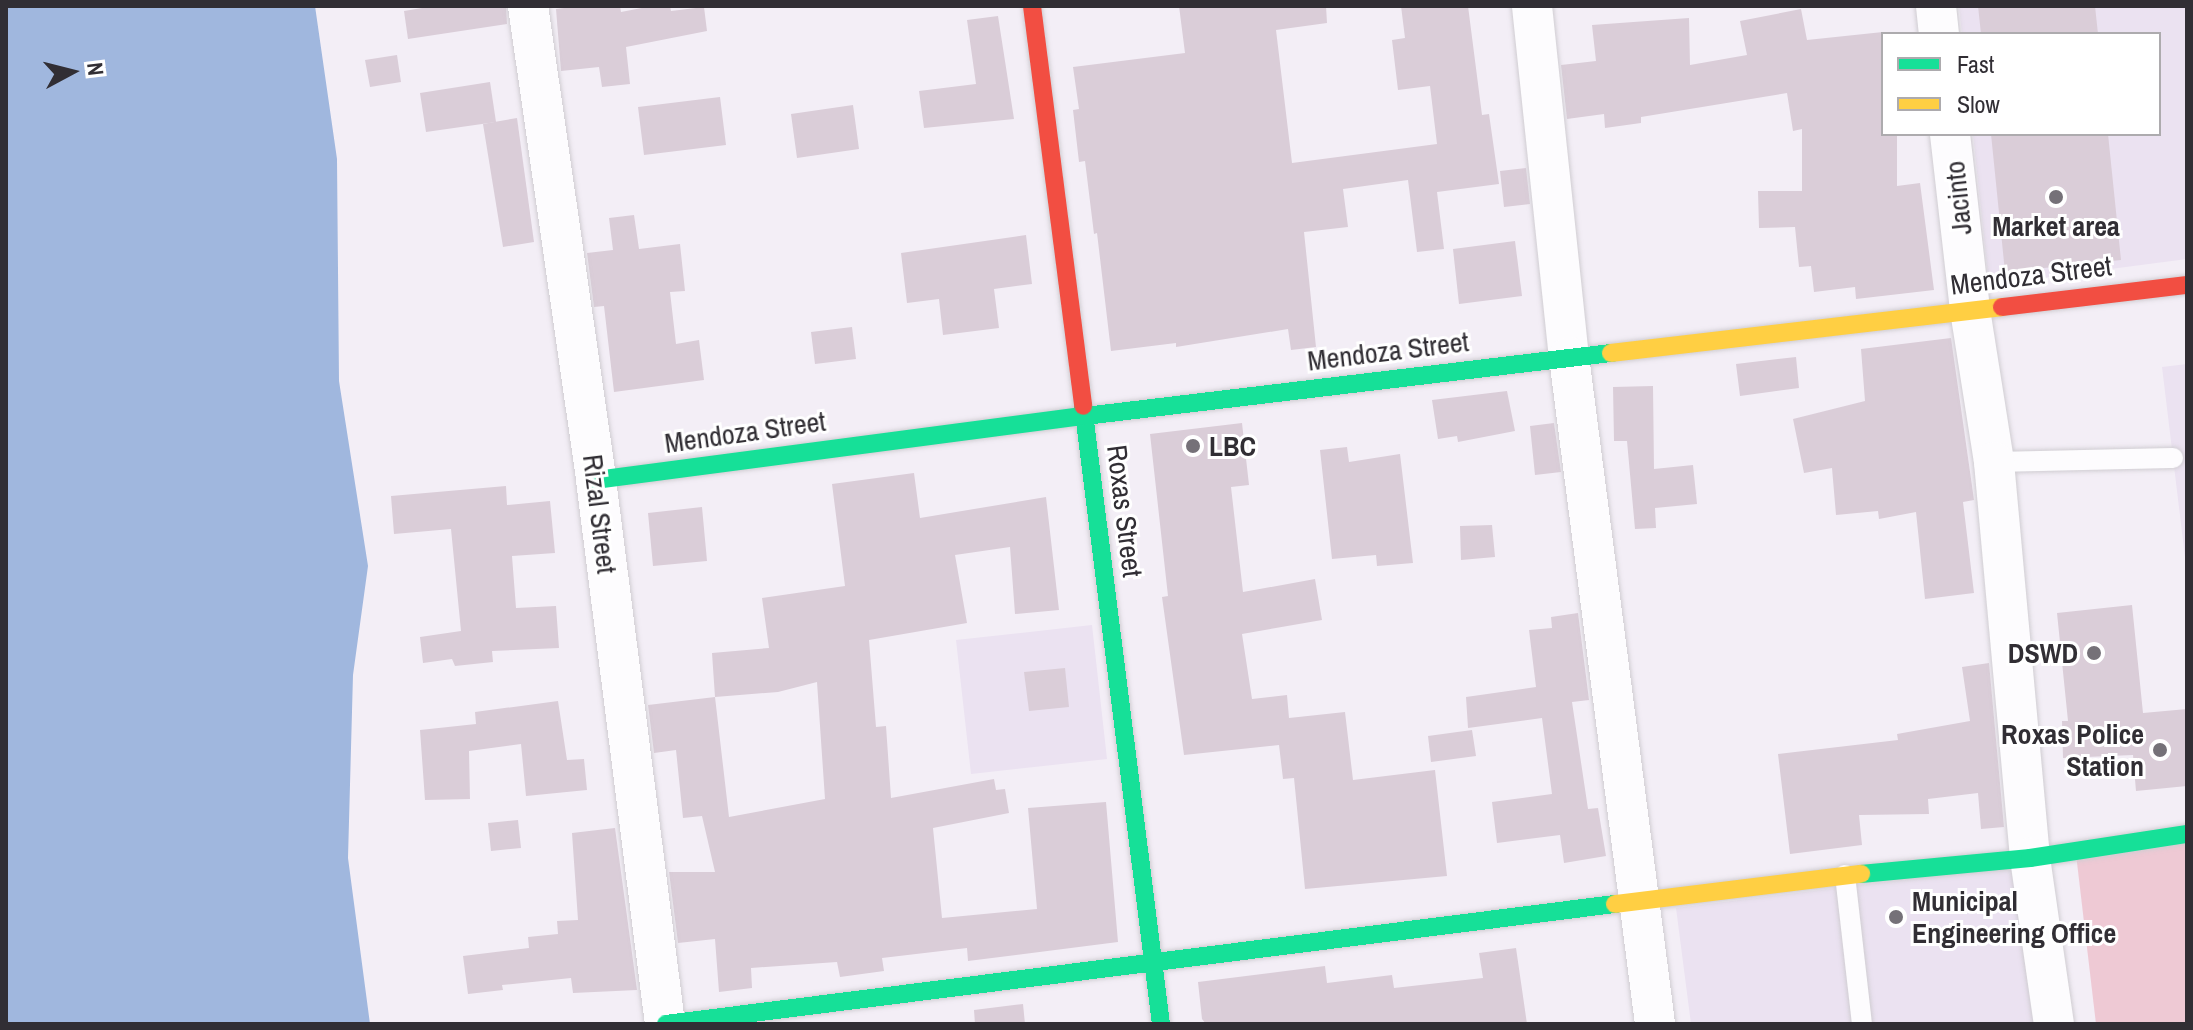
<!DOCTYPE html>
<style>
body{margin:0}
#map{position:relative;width:2193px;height:1030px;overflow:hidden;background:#f3eef6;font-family:"Archivo Narrow",sans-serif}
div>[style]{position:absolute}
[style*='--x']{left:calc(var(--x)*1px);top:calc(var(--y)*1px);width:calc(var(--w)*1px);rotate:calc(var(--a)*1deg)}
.built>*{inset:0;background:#ebe2f1}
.green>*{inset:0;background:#eec9d4}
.water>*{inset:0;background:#a0b7de}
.building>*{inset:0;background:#dacdd8}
.roads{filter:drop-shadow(0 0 2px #d0cdd2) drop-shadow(0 0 2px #d0cdd2)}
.lane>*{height:20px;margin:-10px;padding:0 10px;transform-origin:10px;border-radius:10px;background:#fdfcfe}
.street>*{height:40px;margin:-20px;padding:0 20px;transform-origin:20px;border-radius:20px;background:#fdfcfe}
.fast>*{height:18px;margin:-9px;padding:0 9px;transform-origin:9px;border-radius:9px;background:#16e098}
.slow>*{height:18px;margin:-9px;padding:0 9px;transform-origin:9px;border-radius:9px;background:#ffcf43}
.jam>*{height:18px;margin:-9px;padding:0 9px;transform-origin:9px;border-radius:9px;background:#f24e42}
.dots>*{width:22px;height:22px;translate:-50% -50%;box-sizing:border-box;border:4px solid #fff;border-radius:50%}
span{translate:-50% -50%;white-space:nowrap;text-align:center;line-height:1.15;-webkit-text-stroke:6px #fff;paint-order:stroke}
.street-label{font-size:28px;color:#312e34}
.poi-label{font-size:28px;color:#312e34;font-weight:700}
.left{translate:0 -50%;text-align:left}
.right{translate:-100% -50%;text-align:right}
.frame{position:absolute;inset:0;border:8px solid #312e34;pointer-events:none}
.legend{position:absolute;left:1881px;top:32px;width:280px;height:104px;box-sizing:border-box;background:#fff;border:2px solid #adabae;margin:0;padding:10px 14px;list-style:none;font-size:24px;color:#312e34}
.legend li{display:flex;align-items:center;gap:16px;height:40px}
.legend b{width:40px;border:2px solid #adabae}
.north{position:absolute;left:32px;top:32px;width:80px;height:80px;-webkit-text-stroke:6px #fff;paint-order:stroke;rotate:83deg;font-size:22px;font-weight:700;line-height:32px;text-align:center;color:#312e34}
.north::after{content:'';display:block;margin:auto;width:28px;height:36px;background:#312e34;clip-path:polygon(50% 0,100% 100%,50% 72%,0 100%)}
</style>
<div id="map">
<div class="built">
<i style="clip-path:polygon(1959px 6px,2187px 6px,2187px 259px,1989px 285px,1973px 134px,2159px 134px,2159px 34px,1962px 34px)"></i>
<i style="clip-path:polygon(2187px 364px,2187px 557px,2185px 557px,2162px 367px)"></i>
<i style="clip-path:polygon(1092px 625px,1107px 759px,971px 774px,956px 640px)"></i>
<i style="clip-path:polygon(2030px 864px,2052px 1024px,1691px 1024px,1676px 908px)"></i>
</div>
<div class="green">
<i style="clip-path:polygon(2187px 840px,2187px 1024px,2096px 1024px,2076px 854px)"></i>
</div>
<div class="water">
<i style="clip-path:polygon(6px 6px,315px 6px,337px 159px,339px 381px,368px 566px,353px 675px,348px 858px,370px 1024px,6px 1024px)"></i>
</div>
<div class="building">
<i style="clip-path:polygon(434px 6px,506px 6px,507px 24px,408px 39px,404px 11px)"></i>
<i style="clip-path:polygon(580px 6px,620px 6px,621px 12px,652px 6px,670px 6px,671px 11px,704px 7px,707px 31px,626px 47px,630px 84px,602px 87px,599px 67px,561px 71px,556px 9px)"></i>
<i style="clip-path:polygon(1179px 6px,1326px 6px,1327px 23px,1276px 30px,1292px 163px,1437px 144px,1430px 86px,1398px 90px,1392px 40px,1405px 38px,1401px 6px,1468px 6px,1482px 115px,1489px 114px,1499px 184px,1437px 192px,1444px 249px,1417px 252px,1408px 180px,1343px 189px,1348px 227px,1304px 232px,1316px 347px,1291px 350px,1288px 329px,1176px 347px,1176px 343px,1111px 351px,1097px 233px,1094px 234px,1085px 161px,1079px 162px,1073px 110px,1079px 109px,1073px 67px,1185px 53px)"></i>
<i style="clip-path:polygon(1978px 6px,2095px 6px,2098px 34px,1981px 34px)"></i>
<i style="clip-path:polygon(1801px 9px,1807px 40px,1883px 32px,1883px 134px,1897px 134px,1897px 186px,1920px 183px,1934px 290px,1856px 299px,1855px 287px,1814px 292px,1811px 266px,1799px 267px,1795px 227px,1759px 228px,1758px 191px,1802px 191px,1802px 129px,1793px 131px,1787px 93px,1641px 117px,1641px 123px,1605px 128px,1604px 114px,1567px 119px,1561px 65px,1596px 61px,1592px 25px,1689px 18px,1690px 65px,1747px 55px,1740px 21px)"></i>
<i style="clip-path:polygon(998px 16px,1014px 119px,924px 128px,919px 91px,976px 84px,967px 20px)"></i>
<i style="clip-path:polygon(397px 55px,401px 82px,370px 87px,365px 60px)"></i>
<i style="clip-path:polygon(490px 82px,496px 122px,426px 132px,420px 93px)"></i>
<i style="clip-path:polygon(720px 97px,726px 145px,644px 155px,638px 107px)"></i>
<i style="clip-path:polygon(853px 105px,859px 149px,797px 158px,791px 114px)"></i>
<i style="clip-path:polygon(517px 118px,534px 242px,503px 247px,483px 124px)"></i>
<i style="clip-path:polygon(1991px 134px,2108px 134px,2121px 260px,2005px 272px)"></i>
<i style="clip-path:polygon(1526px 168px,1530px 204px,1504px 207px,1500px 171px)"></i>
<i style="clip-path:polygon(634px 215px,639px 249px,680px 244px,685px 291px,670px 292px,676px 344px,699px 340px,704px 380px,614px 392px,604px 306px,594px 307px,587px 253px,613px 250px,609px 218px)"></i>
<i style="clip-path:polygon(1026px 235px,1032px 284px,994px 289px,999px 328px,943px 335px,939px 299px,907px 303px,901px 253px)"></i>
<i style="clip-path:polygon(1515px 241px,1522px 296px,1459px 304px,1453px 249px)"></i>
<i style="clip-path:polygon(852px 327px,856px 359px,815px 364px,811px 332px)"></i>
<i style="clip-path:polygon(1951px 338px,1974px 500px,1963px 502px,1974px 593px,1925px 599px,1916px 512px,1879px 519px,1878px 511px,1836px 515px,1832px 468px,1804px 473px,1793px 419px,1865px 401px,1861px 349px)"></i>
<i style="clip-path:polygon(1796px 357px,1799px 388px,1740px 396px,1736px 364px)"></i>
<i style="clip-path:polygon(1653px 386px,1654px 469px,1693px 465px,1697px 504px,1655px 508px,1656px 528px,1635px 529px,1627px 441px,1614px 441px,1613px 387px)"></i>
<i style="clip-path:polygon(1507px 391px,1515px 431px,1458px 442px,1457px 436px,1438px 439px,1432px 400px)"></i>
<i style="clip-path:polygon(1242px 423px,1249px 485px,1231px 487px,1243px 592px,1315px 579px,1322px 620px,1242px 634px,1252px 699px,1287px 695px,1289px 718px,1345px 712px,1353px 780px,1435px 770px,1447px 876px,1305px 889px,1294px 778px,1283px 779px,1279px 745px,1184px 755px,1162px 597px,1168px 596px,1150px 434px)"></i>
<i style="clip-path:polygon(1554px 423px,1561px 472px,1535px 475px,1530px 426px)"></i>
<i style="clip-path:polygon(1347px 447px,1349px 462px,1400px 454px,1413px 563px,1377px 566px,1376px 555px,1332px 559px,1320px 450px)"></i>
<i style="clip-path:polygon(evenodd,914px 473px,920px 518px,1046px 497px,1059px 610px,1015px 614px,1010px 547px,955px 555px,967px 623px,869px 640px,876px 727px,886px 726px,891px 798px,994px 779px,996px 790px,1005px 789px,1009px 813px,933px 828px,942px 918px,1037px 909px,1028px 808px,1106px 802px,1118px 942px,968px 961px,967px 948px,882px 958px,884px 971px,840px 977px,837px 962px,751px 968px,752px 988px,719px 992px,715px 939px,678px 943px,669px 872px,715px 872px,702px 816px,683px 818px,676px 750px,654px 753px,648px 705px,715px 697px,712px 653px,769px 648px,762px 598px,845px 586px,832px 484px,914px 473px,817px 682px,825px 799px,729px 817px,715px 697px,778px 692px,817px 682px)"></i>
<i style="clip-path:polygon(506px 486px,507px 505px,550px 501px,555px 553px,512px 556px,516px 608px,556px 606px,559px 648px,492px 651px,493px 662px,455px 666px,452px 659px,423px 663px,420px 637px,461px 631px,451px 529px,394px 534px,391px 496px)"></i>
<i style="clip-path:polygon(702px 507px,707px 561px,653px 566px,648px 513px)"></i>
<i style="clip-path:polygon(1492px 525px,1495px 557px,1461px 560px,1460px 526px)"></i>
<i style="clip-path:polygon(2132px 605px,2143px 713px,2187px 709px,2187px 786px,2136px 791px,2133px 755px,2063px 758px,2062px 721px,2068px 721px,2057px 613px)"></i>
<i style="clip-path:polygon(1578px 613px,1589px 700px,1572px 702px,1588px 809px,1598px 808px,1606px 856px,1564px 863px,1560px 835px,1497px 843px,1492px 802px,1552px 794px,1542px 718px,1468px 728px,1466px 697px,1536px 687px,1529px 630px,1552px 628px,1551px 617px)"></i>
<i style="clip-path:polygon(1989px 663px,2004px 827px,1981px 829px,1978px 793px,1928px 799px,1929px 814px,1859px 815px,1862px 845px,1790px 854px,1778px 754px,1898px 740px,1897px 734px,1970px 721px,1962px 667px)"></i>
<i style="clip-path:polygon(1065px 668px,1069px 707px,1029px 711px,1024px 672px)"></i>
<i style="clip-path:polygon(558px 701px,567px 760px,584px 759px,587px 790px,526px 796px,521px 744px,469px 751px,470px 799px,425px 800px,420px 730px,476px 724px,475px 712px)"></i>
<i style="clip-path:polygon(1472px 730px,1476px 756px,1431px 762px,1428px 736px)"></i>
<i style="clip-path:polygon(518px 820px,521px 848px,491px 851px,488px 823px)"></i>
<i style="clip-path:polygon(615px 828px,637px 990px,573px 993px,571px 978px,502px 985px,503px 990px,468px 994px,463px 956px,529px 948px,528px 937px,558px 934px,557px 921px,578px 920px,572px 833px)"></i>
<i style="clip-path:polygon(1516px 948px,1527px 1024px,1206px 1024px,1202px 1019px,1198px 982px,1325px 966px,1327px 983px,1392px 975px,1394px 988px,1483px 978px,1479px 953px)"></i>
<i style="clip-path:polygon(1023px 1004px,1025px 1024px,975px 1024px,974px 1010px)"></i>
</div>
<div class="roads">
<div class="lane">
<i style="--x:1994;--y:462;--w:179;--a:-1.3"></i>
<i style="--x:1845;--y:875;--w:150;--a:83.5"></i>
</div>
<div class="street">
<i style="--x:528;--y:6;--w:479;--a:81.8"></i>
<i style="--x:596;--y:480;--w:548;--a:82.77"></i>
<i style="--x:1532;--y:6;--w:353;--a:84"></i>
<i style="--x:1569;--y:357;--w:673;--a:82.65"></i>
<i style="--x:1936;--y:6;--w:28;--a:84"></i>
<i style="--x:1950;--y:134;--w:177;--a:83.5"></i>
<i style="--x:1970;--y:310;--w:154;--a:81"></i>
<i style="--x:1994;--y:462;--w:398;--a:84.8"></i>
<i style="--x:2030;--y:858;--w:168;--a:81.8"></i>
</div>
<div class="fast">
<i style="--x:1083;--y:406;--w:623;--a:82.81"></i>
<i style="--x:596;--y:480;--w:493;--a:-7.5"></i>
<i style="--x:1085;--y:416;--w:530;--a:-6.83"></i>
<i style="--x:1861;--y:874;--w:170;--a:-5.4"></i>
<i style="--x:2030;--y:858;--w:159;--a:-8.7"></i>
<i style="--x:666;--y:1024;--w:957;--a:-7.21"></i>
</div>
<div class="slow">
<i style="--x:1611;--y:353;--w:394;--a:-6.7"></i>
<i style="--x:1615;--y:904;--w:248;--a:-7"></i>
</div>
<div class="jam">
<i style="--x:1032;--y:6;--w:403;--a:82.7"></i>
<i style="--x:2002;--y:307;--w:186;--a:-6.8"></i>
</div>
</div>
<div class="dots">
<i style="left:2056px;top:197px;background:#757178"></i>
<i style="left:1193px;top:446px;background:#757178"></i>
<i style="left:2094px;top:653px;background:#757178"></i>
<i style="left:2160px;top:750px;background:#757178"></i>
<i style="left:1896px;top:917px;background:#757178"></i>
</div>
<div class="street-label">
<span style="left:1958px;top:198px;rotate:-96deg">Jacinto</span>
<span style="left:2031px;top:275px;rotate:-7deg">Mendoza Street</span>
<span style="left:1388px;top:351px;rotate:-7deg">Mendoza Street</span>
<span style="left:745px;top:432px;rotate:-8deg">Mendoza Street</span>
<span style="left:1125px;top:511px;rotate:83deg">Roxas Street</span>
<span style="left:600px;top:514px;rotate:83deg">Rizal Street</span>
</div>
<div class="poi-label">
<span style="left:2056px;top:226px">Market area</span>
<span class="left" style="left:1209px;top:446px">LBC</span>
<span class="right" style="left:2078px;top:653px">DSWD</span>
<span class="right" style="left:2144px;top:750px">Roxas Police<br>Station</span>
<span class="left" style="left:1912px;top:917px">Municipal<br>Engineering Office</span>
</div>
<div class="frame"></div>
<ul class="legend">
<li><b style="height:10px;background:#16e098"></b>Fast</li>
<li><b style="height:10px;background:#ffcf43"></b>Slow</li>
</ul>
<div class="north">N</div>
</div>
